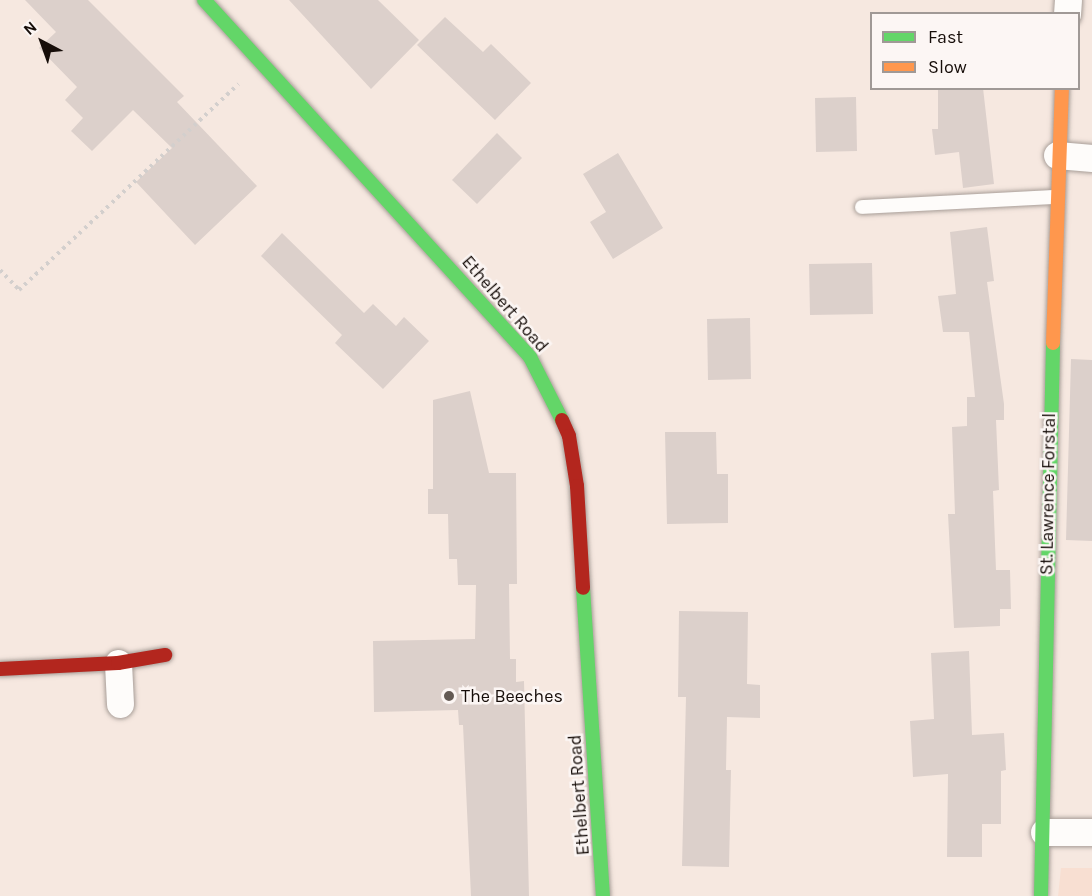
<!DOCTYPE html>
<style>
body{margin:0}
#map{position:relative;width:1092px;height:896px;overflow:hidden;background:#f6e8e0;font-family:Karla,sans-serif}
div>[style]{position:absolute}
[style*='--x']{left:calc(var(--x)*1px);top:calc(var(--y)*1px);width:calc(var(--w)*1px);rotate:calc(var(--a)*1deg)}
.built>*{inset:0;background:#f8dfd2}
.building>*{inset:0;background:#dcd0cb}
.path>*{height:4px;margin-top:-2px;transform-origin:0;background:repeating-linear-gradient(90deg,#d3cfcd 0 3px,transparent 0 7.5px)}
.roads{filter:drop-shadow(0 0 2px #a89e98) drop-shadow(0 0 2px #a89e98)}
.lane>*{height:14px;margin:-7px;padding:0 7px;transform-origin:7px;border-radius:7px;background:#fefcfa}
.street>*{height:27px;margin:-13.5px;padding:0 13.5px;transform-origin:13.5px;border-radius:13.5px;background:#fefcfa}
.fast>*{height:14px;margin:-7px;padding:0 7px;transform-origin:7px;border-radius:7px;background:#63d668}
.slow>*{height:14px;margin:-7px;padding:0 7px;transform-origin:7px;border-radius:7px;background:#ff974d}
.jam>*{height:14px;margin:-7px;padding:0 7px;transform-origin:7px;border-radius:7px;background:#b3261e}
.dots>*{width:16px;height:16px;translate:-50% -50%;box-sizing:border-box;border:3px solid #fcf6f4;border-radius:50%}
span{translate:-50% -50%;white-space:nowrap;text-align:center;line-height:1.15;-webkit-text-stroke:5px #fcf6f4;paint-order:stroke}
.street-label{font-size:18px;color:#160d09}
.poi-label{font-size:18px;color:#160d09}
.left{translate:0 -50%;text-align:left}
.legend{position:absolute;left:870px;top:12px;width:210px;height:78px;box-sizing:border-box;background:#fcf6f4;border:2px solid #a09996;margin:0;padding:8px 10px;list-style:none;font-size:18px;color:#160d09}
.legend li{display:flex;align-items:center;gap:12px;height:30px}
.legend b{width:30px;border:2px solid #a09996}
.north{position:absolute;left:12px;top:12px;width:60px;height:60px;-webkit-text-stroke:4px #fcf6f4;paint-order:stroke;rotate:319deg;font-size:16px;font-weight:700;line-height:24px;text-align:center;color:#160d09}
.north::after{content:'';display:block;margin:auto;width:21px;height:27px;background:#160d09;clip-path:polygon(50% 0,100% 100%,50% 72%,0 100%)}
</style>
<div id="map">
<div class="built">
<i style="clip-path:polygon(1061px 868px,1092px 868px,1092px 896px,1058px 896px)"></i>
</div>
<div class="building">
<i style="clip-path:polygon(25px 0,88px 0,184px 96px,177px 102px,257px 186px,195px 245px,136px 182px,172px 148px,133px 110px,92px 151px,71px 131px,83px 118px,65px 100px,77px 87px,39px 48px,56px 32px)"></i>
<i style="clip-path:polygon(289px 0,378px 0,419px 40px,371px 89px)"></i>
<i style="clip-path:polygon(445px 17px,483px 52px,491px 44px,531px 83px,495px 120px,417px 45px)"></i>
<i style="clip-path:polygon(938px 88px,983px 88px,994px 184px,963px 188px,959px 152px,935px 155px,932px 129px,938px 129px)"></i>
<i style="clip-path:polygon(856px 97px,857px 151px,816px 152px,815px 98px)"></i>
<i style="clip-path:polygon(497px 133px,522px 158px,477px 204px,452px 180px)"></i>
<i style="clip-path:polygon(618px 153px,663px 228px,613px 259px,590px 222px,606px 212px,583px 174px)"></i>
<i style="clip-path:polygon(987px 227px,994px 281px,987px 282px,1004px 404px,1004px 420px,996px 420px,999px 490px,993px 491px,996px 570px,1010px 570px,1011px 609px,1000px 609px,1000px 626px,954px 628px,948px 514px,955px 514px,952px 427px,967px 426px,967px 397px,975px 397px,969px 332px,943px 332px,938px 296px,956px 294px,950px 232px)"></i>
<i style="clip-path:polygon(282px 233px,364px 313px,373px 304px,396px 326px,404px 317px,429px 341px,383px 389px,335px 343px,342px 335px,261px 256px)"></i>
<i style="clip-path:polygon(872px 263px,873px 314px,810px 315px,809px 264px)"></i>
<i style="clip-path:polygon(750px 318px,751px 379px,708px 380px,707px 319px)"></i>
<i style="clip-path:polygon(1071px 359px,1092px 360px,1092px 541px,1066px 540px)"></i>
<i style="clip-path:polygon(470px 391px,489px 473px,516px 473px,517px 584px,509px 584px,510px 659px,516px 659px,516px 682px,524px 681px,529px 896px,471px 896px,463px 725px,459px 725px,458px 710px,374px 712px,373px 641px,475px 639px,476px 585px,458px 585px,457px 559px,449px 559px,448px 514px,428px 514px,428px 489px,433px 489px,433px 400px)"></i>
<i style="clip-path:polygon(665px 432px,716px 432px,717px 474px,728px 474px,728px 523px,667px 524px)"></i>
<i style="clip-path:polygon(679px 611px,748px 612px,747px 684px,760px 685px,760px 718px,727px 717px,726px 770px,731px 770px,729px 867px,682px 866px,686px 697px,678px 697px)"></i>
<i style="clip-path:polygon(969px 651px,972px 735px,1004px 733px,1006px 770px,1001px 771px,1001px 824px,982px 824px,982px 857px,947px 857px,948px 774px,913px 777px,910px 721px,934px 719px,931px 653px)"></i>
</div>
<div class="path">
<i style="--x:0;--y:270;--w:28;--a:46"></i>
<i style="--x:19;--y:290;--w:301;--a:-43.2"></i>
</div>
<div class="roads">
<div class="lane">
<i style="--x:862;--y:207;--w:194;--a:-3"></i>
</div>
<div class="street">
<i style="--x:1067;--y:14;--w:14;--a:-86"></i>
<i style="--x:1057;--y:155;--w:35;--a:5"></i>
<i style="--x:118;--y:663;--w:41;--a:87.2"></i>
<i style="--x:1044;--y:832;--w:48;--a:0"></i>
</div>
<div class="fast">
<i style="--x:204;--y:0;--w:483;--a:47.6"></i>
<i style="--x:530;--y:357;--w:71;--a:63.1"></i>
<i style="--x:583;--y:588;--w:309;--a:86.3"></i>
<i style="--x:1041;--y:895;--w:552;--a:-88.75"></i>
</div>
<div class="slow">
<i style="--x:1053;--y:343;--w:255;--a:-88"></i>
</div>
<div class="jam">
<i style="--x:562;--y:420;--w:17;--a:66"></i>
<i style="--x:569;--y:436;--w:51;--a:80.9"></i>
<i style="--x:577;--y:486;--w:102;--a:86.6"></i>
<i style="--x:0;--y:669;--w:118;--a:-2.9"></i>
<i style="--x:118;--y:663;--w:48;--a:-9.7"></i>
</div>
</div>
<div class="dots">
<i style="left:449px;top:696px;background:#645a54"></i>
</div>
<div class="street-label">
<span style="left:505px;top:304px;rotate:49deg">Ethelbert Road</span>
<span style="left:1048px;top:494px;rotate:-89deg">St. Lawrence Forstal</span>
<span style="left:579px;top:795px;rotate:-94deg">Ethelbert Road</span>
</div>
<div class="poi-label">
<span class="left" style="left:461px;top:696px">The Beeches</span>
</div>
<ul class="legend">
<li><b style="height:8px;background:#63d668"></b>Fast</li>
<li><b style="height:8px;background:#ff974d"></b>Slow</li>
</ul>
<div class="north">N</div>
</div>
